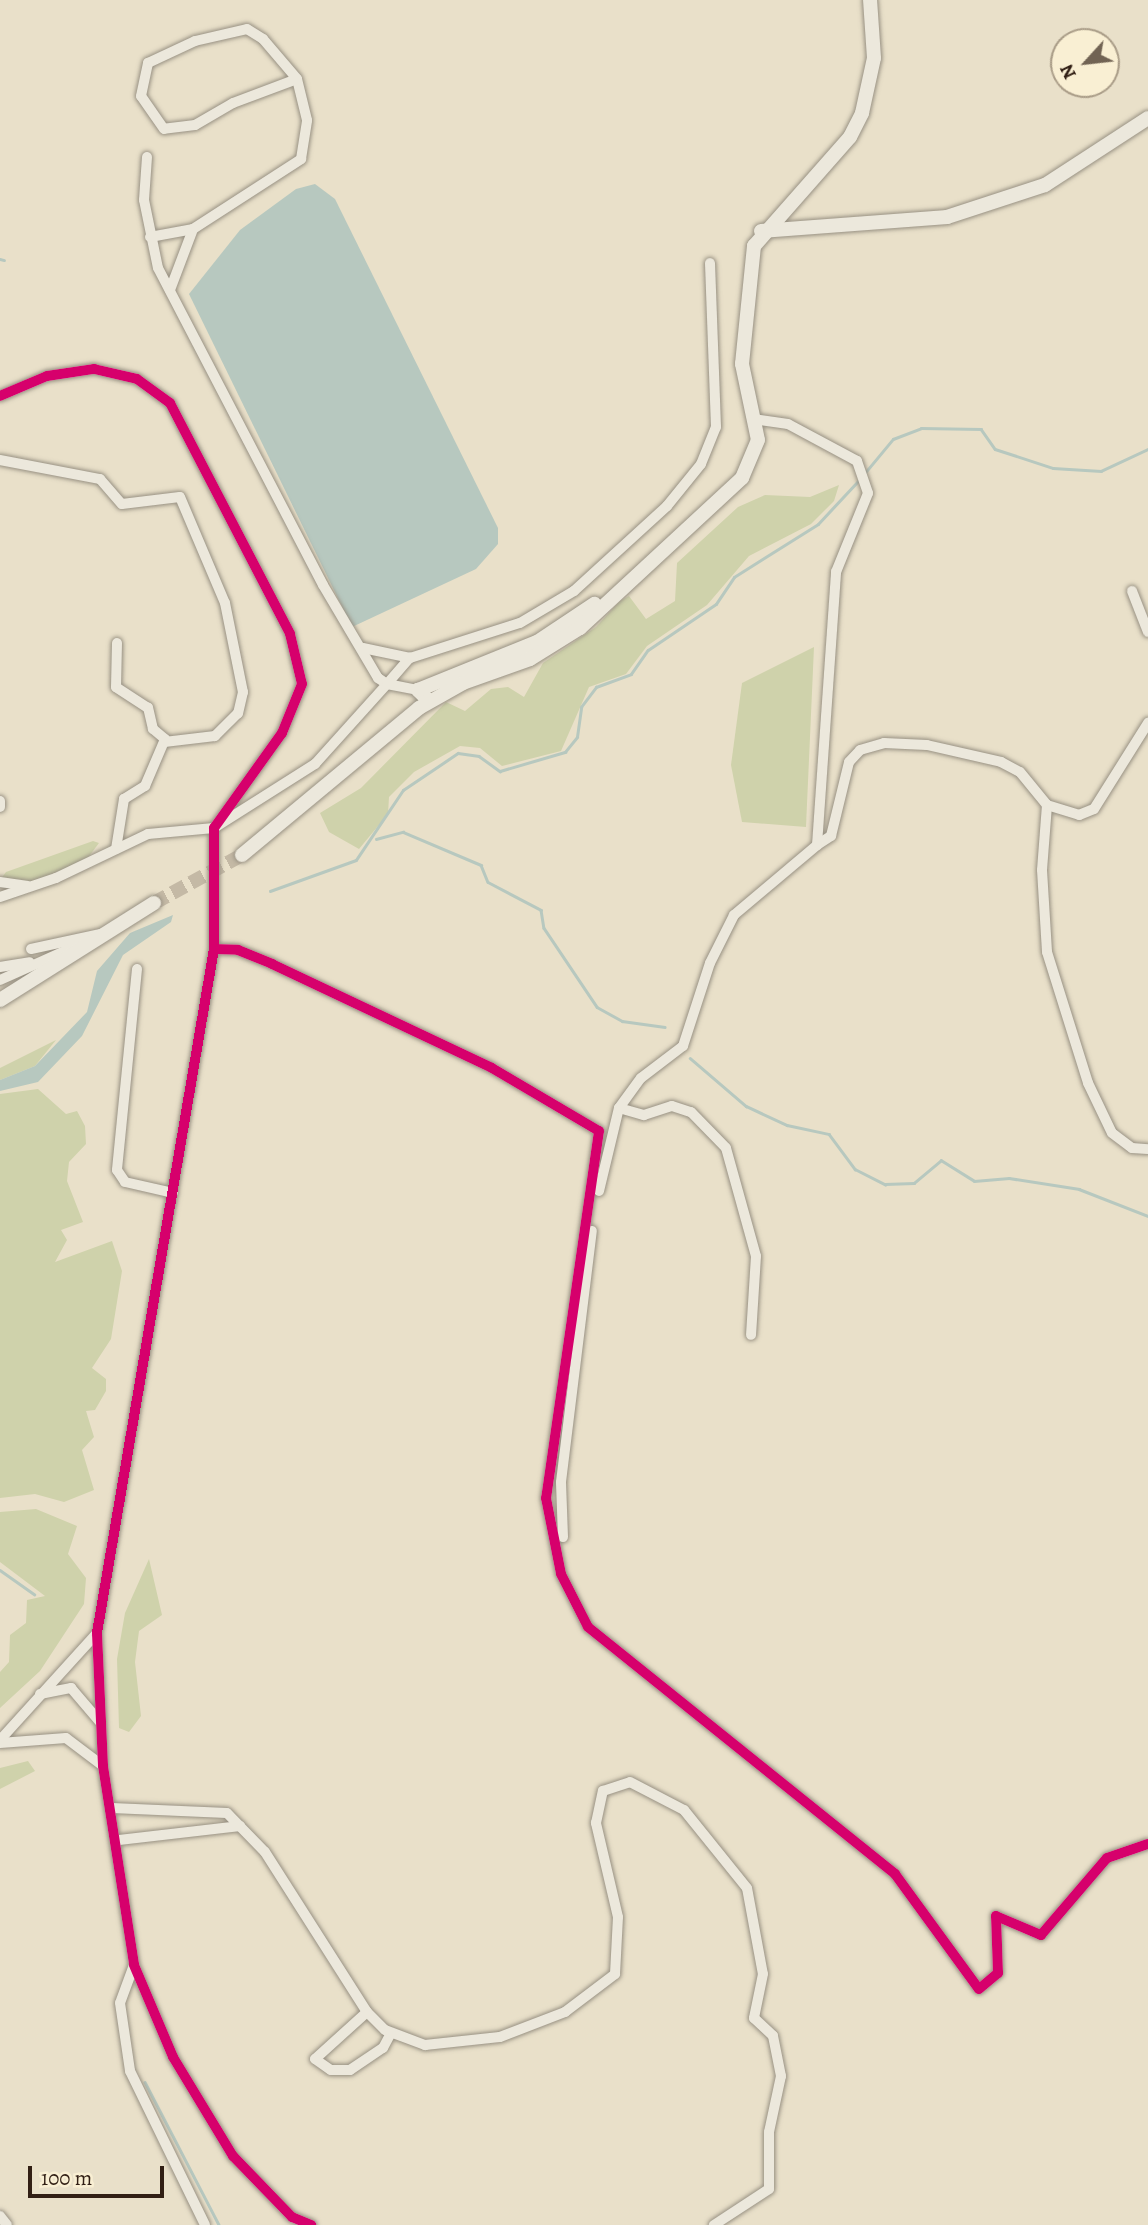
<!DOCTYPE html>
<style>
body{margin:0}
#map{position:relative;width:1148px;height:2225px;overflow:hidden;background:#e9e0c9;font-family:Alegreya,serif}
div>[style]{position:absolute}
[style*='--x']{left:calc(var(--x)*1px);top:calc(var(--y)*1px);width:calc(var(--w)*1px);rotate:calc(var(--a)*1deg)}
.green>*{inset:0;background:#cfd2ab}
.water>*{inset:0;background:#b7c8bf}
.stream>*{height:2.5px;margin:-1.25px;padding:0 1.25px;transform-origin:1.25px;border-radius:1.25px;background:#b7c8bf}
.secondary-tunnel>*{height:14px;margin-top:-7px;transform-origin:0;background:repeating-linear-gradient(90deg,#c4b9a5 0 14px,transparent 0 21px)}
.roads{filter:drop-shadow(0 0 2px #989183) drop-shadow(0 0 2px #989183)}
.street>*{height:10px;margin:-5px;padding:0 5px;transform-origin:5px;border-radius:5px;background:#ece8dc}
.secondary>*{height:14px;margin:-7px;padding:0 7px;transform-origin:7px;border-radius:7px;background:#ece8dc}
.cycleway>*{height:10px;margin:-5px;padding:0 5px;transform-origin:5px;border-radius:5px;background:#d6006c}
span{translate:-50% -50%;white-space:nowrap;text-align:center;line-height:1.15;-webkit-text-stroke:5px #f9efd3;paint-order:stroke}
.north{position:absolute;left:1050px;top:28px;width:70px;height:70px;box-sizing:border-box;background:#f9efd3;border:2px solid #a99c87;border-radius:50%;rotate:243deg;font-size:19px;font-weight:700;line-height:28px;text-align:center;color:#311f14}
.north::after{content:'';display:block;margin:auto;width:24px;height:32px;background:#716353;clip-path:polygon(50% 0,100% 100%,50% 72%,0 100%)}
.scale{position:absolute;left:28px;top:2166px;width:136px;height:32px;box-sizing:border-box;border:4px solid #311f14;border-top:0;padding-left:9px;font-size:21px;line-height:24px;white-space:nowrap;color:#311f14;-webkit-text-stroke:5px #f9efd3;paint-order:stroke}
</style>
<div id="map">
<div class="green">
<i style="clip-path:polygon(839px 485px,834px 501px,811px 524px,749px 556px,707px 605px,647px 646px,626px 674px,589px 687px,561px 751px,502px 766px,480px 748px,460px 746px,414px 772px,389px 797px,388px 814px,359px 849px,329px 832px,320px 813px,361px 788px,446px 702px,465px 711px,491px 689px,508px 687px,524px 697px,543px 663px,596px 627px,620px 601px,629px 596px,646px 619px,675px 601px,677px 563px,738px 507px,765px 495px,810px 497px)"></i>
<i style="clip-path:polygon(814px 647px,806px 827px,742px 822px,731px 765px,742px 683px)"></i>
<i style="clip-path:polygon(93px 841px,99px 843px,87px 859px,33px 883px,0 880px,6px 872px)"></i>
<i style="clip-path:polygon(56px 1040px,35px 1066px,0 1080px,0 1068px)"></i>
<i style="clip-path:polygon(38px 1089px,66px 1114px,77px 1111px,85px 1126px,86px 1144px,69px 1162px,67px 1181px,83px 1222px,61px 1230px,67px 1240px,55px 1262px,112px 1241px,122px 1271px,111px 1339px,92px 1368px,106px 1379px,106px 1391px,95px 1410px,86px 1411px,94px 1437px,82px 1450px,94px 1490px,64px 1502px,35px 1494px,0 1498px,0 1094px)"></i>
<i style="clip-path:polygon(36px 1509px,77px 1526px,68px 1554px,86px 1578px,84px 1604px,40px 1671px,0 1708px,0 1672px,9px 1662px,10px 1635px,26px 1623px,27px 1600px,45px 1596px,0 1562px,0 1512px)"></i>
<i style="clip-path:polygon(149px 1559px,162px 1615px,139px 1631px,135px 1662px,141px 1716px,129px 1732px,119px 1728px,117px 1659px,125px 1613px)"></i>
<i style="clip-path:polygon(28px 1761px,35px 1771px,0 1789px,0 1768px)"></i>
</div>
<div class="water">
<i style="clip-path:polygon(315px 184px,335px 199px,498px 528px,498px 544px,476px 569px,352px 627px,189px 294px,240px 230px,296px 189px)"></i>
<i style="clip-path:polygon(173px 915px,171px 922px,123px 955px,82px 1036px,38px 1082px,0 1091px,0 1080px,35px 1066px,87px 1012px,97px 971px,130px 933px)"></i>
</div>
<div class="stream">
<i style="--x:0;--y:259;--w:4;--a:14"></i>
<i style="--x:864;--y:474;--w:45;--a:-50.4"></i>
<i style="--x:893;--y:439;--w:30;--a:-21"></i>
<i style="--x:921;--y:428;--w:60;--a:1"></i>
<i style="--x:981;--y:429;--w:24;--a:55"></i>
<i style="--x:995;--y:449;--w:61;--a:18.1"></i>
<i style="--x:1053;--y:468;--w:48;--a:3.6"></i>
<i style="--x:1101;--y:471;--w:52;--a:-25.1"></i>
<i style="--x:376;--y:839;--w:28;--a:-15"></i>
<i style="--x:403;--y:832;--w:85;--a:22.9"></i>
<i style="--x:481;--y:865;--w:18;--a:68"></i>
<i style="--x:488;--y:882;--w:60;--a:27.8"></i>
<i style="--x:541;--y:910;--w:18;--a:81"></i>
<i style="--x:544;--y:928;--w:95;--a:56.1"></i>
<i style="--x:597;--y:1007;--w:29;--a:29"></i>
<i style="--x:622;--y:1021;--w:43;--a:7.9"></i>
<i style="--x:270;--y:891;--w:91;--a:-19.8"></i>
<i style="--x:356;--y:860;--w:84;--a:-56.1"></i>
<i style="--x:403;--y:790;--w:66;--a:-33.9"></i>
<i style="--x:458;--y:753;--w:21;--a:8"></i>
<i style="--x:479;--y:756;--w:26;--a:36"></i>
<i style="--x:500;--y:771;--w:68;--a:-16.3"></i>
<i style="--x:565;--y:752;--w:19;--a:-51"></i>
<i style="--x:577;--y:737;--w:30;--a:-82"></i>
<i style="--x:581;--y:707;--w:25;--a:-53"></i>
<i style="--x:596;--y:687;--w:37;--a:-20"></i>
<i style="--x:631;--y:674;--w:29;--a:-55"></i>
<i style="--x:648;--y:650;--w:82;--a:-34.1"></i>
<i style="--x:716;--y:604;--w:32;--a:-56"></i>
<i style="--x:734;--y:577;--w:99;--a:-32.2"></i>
<i style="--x:818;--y:524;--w:62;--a:-47"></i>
<i style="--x:690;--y:1058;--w:74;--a:40.6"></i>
<i style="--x:746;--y:1106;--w:45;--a:24.9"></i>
<i style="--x:787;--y:1125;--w:43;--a:12.1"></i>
<i style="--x:829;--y:1134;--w:44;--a:53.4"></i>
<i style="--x:855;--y:1169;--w:34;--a:27"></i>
<i style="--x:885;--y:1184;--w:29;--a:-2"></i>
<i style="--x:914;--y:1183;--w:35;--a:-40"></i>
<i style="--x:941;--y:1160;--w:39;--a:32"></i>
<i style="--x:974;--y:1181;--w:35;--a:-5"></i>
<i style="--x:1009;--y:1178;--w:71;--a:8.9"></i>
<i style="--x:1079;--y:1189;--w:74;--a:21.4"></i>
<i style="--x:0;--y:1570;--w:42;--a:35.2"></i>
<i style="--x:145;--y:2082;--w:161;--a:62.6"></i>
</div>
<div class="secondary-tunnel">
<i style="--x:154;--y:903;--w:100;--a:-28.6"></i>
</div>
<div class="roads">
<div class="street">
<i style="--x:147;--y:157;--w:43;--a:94"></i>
<i style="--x:144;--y:200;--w:69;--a:78.4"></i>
<i style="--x:158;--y:268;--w:357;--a:62.5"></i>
<i style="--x:323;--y:585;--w:108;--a:59.4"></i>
<i style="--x:378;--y:678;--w:11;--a:34"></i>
<i style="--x:387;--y:684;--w:35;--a:-49"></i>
<i style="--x:150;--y:237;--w:44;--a:-10.5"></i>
<i style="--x:170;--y:290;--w:65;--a:-69.3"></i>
<i style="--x:193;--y:229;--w:129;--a:-32.9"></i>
<i style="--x:301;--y:159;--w:39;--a:-81"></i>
<i style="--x:307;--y:120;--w:42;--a:-103.7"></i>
<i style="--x:297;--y:79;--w:68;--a:159.4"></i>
<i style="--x:233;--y:103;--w:44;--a:149.9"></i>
<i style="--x:195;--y:125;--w:31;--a:173"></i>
<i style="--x:164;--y:129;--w:40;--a:-124.9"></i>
<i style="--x:141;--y:96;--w:34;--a:-78"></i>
<i style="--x:148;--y:63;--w:52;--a:-25.1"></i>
<i style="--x:195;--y:41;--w:53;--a:-13"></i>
<i style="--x:247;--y:29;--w:19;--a:32"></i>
<i style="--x:263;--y:39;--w:52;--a:49.6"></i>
<i style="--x:0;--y:396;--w:51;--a:-23.1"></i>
<i style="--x:47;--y:376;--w:48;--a:-8.5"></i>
<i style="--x:94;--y:369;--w:44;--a:13.1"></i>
<i style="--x:137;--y:379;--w:41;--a:36"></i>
<i style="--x:170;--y:403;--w:260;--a:62.5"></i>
<i style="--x:290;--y:634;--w:51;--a:76.5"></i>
<i style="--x:302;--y:684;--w:53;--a:112.2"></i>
<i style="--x:282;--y:733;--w:117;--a:125.6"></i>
<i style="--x:214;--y:828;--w:121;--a:90"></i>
<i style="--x:214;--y:949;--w:694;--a:99.71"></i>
<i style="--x:97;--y:1633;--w:133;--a:87.4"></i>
<i style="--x:103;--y:1766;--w:201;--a:81.1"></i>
<i style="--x:134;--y:1965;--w:100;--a:67"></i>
<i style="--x:173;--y:2057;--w:116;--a:58.8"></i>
<i style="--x:233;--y:2156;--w:85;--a:46"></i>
<i style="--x:292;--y:2217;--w:21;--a:23"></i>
<i style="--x:0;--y:460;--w:102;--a:10.8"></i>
<i style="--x:100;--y:479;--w:33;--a:49"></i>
<i style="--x:122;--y:504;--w:58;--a:-6.9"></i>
<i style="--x:180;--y:497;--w:115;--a:67"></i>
<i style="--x:225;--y:603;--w:91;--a:78.6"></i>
<i style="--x:243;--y:692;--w:22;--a:103"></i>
<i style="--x:238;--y:713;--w:33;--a:135"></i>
<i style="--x:215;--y:736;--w:51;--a:173.3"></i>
<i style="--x:1132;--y:591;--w:44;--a:68.7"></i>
<i style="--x:363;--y:648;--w:48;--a:12"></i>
<i style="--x:410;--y:658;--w:115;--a:-17.7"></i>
<i style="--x:520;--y:623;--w:63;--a:-30.7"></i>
<i style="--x:574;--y:591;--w:126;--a:-42.4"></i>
<i style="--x:667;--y:506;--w:54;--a:-51"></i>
<i style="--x:701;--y:464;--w:40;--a:-68"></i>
<i style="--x:716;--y:427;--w:164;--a:-92.1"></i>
<i style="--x:0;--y:801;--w:6;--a:90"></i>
<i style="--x:1047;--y:805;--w:65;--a:94.4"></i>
<i style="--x:1042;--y:870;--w:82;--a:86.5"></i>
<i style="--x:1047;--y:952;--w:137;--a:72.6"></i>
<i style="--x:1088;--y:1083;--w:55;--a:64.4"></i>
<i style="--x:1112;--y:1133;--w:25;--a:37"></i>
<i style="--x:1132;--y:1148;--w:16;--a:4"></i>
<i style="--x:817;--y:845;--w:17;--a:-33"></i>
<i style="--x:831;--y:836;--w:76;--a:-76.3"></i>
<i style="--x:849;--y:762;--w:16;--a:-47"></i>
<i style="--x:860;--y:750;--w:25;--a:-16"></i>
<i style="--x:884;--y:743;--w:43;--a:2.7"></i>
<i style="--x:927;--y:745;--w:76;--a:12.9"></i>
<i style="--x:1001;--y:762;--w:21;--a:28"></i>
<i style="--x:1020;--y:772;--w:43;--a:50.7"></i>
<i style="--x:1047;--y:805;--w:34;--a:17"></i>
<i style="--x:1079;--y:815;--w:16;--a:-22"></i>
<i style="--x:1094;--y:809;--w:102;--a:-57.9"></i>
<i style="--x:116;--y:849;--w:51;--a:-80.9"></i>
<i style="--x:124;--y:799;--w:25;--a:-32"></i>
<i style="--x:145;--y:786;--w:51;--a:-66.9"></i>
<i style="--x:165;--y:739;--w:16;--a:-140"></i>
<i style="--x:153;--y:729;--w:22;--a:-103"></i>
<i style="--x:148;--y:708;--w:38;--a:-147"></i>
<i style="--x:116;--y:687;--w:44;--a:-88.7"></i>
<i style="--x:0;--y:882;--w:28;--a:8"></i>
<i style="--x:0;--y:897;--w:59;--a:-18.7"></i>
<i style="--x:56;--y:878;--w:102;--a:-25.6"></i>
<i style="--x:148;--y:834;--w:66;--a:-5.2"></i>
<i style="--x:214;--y:828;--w:120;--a:-32.4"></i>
<i style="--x:315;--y:764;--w:108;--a:-48"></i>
<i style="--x:387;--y:684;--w:32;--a:11"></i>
<i style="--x:31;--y:949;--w:76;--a:-12.2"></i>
<i style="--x:214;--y:949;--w:24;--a:2"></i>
<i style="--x:238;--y:950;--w:37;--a:22"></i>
<i style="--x:272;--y:964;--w:243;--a:25.3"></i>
<i style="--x:492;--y:1068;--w:124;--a:30.5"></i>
<i style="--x:599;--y:1131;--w:371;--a:98.2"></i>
<i style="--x:546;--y:1498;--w:77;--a:78.8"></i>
<i style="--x:561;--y:1574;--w:59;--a:63"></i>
<i style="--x:588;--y:1627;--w:394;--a:38.8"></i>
<i style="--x:895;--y:1874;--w:142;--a:53.9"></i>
<i style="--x:979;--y:1989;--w:25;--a:-40"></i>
<i style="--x:998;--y:1973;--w:57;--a:-92"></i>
<i style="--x:996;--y:1916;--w:49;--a:22.9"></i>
<i style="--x:1041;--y:1935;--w:101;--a:-49.4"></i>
<i style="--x:1107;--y:1858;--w:43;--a:-18.9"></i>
<i style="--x:0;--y:967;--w:30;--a:-9"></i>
<i style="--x:137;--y:969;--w:202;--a:95.7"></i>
<i style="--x:117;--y:1170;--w:14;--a:56"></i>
<i style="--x:125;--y:1182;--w:49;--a:12.9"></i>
<i style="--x:0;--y:980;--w:83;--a:-24.1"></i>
<i style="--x:619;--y:1108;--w:26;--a:16"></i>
<i style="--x:644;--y:1115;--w:29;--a:-18"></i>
<i style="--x:672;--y:1106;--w:20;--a:18"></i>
<i style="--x:691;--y:1112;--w:50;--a:45.8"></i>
<i style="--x:726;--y:1148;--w:112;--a:74.5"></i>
<i style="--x:756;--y:1256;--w:79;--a:93.6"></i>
<i style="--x:599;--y:1191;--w:85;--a:-76.5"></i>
<i style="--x:619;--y:1108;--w:37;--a:-54"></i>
<i style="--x:641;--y:1078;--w:53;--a:-37.3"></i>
<i style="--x:683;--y:1046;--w:87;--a:-72"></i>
<i style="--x:710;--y:963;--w:54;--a:-63.4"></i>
<i style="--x:734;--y:915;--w:109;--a:-40.1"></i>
<i style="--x:817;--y:845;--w:274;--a:-86"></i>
<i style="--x:836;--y:572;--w:85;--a:-67.9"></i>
<i style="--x:868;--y:493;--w:34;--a:-109"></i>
<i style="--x:857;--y:461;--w:78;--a:-151.8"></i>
<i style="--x:788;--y:424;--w:30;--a:-172"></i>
<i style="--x:563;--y:1537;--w:55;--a:-92.1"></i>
<i style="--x:561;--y:1482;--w:253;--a:-83"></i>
<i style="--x:40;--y:1694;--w:32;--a:-11"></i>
<i style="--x:71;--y:1688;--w:45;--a:49.5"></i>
<i style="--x:0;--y:1740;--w:144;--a:-47.8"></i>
<i style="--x:0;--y:1743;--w:66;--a:-4.3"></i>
<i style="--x:66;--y:1738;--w:46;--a:37.1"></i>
<i style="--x:112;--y:1808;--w:115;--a:2.5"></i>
<i style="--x:227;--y:1813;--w:54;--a:45.7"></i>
<i style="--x:265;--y:1852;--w:190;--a:57.5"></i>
<i style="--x:367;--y:2012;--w:25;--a:45"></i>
<i style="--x:385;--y:2030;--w:43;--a:20.6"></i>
<i style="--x:425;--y:2045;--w:75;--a:-6.1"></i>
<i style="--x:500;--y:2037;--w:70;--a:-21"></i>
<i style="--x:565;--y:2012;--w:63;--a:-37.2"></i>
<i style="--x:615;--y:1974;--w:57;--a:-87"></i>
<i style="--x:618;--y:1917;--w:97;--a:-103.2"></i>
<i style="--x:596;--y:1823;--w:33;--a:-78"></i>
<i style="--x:603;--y:1791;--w:28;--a:-18"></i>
<i style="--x:630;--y:1782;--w:61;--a:27.4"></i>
<i style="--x:684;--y:1810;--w:100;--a:51.1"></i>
<i style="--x:747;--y:1888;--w:87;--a:79.5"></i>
<i style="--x:763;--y:1974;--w:45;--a:101.6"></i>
<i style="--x:754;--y:2018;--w:26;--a:43"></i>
<i style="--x:773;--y:2036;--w:41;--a:78.7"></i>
<i style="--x:781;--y:2076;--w:57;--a:102.1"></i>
<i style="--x:769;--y:2132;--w:57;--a:90"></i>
<i style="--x:769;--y:2189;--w:66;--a:146.8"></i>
<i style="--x:119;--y:1840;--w:122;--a:-6.6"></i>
<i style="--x:134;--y:1965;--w:40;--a:110.2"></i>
<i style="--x:120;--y:2003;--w:69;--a:81.6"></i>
<i style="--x:130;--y:2071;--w:171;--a:64"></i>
<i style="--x:367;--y:2012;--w:70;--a:137.9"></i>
<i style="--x:315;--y:2059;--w:19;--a:35"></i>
<i style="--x:331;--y:2070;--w:19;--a:0"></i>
<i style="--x:350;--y:2070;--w:40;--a:-34"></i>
<i style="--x:383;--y:2048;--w:17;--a:-62"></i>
<i style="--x:0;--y:2216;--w:11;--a:52"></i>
</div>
<div class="secondary">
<i style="--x:761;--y:231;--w:187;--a:-4.3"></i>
<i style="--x:947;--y:217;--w:103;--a:-18.1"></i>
<i style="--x:1045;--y:185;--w:123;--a:-33"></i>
<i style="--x:429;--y:701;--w:16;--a:-135"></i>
<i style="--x:418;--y:690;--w:128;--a:-22"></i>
<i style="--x:537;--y:642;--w:69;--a:-33.7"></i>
<i style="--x:242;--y:855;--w:230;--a:-39.7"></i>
<i style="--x:419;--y:708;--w:51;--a:-29.6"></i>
<i style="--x:463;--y:683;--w:71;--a:-19.7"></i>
<i style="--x:530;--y:659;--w:59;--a:-31.8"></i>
<i style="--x:580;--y:628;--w:221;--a:-42.8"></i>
<i style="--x:742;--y:478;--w:41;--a:-67.2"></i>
<i style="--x:758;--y:440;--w:78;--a:-101.9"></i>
<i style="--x:742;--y:364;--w:119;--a:-84.2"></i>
<i style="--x:754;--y:246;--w:145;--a:-48.6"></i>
<i style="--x:850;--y:137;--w:27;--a:-63"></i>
<i style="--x:862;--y:113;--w:56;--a:-77.7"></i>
<i style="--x:874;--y:58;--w:58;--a:-93.9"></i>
<i style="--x:0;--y:1000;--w:182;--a:-32.2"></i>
</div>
</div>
<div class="cycleway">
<i style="--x:0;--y:396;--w:51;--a:-23.1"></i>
<i style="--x:47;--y:376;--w:48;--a:-8.5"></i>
<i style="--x:94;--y:369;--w:44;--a:13.1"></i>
<i style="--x:137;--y:379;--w:41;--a:36"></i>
<i style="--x:170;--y:403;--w:260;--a:62.5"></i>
<i style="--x:290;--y:634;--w:51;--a:76.5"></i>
<i style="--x:302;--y:684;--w:53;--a:112.2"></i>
<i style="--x:282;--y:733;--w:117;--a:125.6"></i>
<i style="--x:214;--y:828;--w:121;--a:90"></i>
<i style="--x:214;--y:949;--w:694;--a:99.71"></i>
<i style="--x:97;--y:1633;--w:133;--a:87.4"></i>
<i style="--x:103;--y:1766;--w:201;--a:81.1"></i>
<i style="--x:134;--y:1965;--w:100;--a:67"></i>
<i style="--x:173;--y:2057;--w:116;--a:58.8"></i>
<i style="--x:233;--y:2156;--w:85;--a:46"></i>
<i style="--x:292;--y:2217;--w:21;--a:23"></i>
<i style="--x:214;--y:949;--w:24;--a:2"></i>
<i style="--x:238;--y:950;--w:37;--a:22"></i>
<i style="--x:272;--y:964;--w:243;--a:25.3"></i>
<i style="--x:492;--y:1068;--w:124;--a:30.5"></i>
<i style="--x:599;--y:1131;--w:371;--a:98.2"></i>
<i style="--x:546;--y:1498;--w:77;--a:78.8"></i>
<i style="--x:561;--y:1574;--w:59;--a:63"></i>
<i style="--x:588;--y:1627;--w:394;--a:38.8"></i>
<i style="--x:895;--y:1874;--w:142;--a:53.9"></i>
<i style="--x:979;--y:1989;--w:25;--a:-40"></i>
<i style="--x:998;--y:1973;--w:57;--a:-92"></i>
<i style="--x:996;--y:1916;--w:49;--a:22.9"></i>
<i style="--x:1041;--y:1935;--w:101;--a:-49.4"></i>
<i style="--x:1107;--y:1858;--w:43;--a:-18.9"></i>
</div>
<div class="north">N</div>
<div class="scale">100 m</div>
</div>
